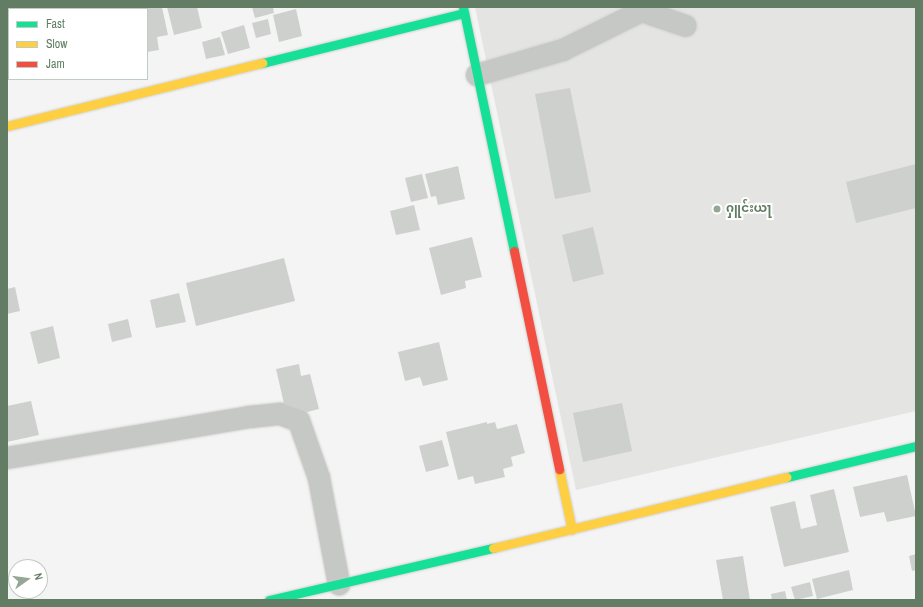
<!DOCTYPE html>
<meta charset="utf-8">
<style>
body{margin:0}
#map{position:relative;width:923px;height:607px;overflow:hidden;background:#f5f4f4;font-family:"Archivo Narrow","Noto Sans Myanmar",sans-serif}
div>[style]{position:absolute}
[style*='--x']{left:calc(var(--x)*1px);top:calc(var(--y)*1px);width:calc(var(--w)*1px);rotate:calc(var(--a)*1deg)}
.built>*{inset:0;background:#e4e4e2}
.building>*{inset:0;background:#ced0ce}
.roads{filter:drop-shadow(0 0 1px #d0d1cf) drop-shadow(0 0 1px #d0d1cf)}
.street>*{height:22px;margin:-11px;padding:0 11px;transform-origin:11px;border-radius:11px;background:#c6c8c6}
.fast>*{height:9px;margin:-4.5px;padding:0 4.5px;transform-origin:4.5px;border-radius:4.5px;background:#16e098}
.slow>*{height:9px;margin:-4.5px;padding:0 4.5px;transform-origin:4.5px;border-radius:4.5px;background:#ffcf43}
.jam>*{height:9px;margin:-4.5px;padding:0 4.5px;transform-origin:4.5px;border-radius:4.5px;background:#f24e42}
.dots>*{width:11px;height:11px;translate:-50% -50%;box-sizing:border-box;border:2px solid #fff;border-radius:50%}
span{translate:-50% -50%;white-space:nowrap;text-align:center;line-height:1.15;-webkit-text-stroke:4px #fff;paint-order:stroke}
.poi-label{font-size:12px;color:#627d63;font-weight:700}
.left{translate:0 -50%;text-align:left}
.frame{position:absolute;inset:0;border:8px solid #627d63;pointer-events:none}
.legend{position:absolute;left:8px;top:8px;width:140px;height:72px;box-sizing:border-box;background:#fff;border:1px solid #c0cbc1;margin:0;padding:5px 7px;list-style:none;font-size:12px;color:#627d63}
.legend li{display:flex;align-items:center;gap:8px;height:20px}
.legend b{width:20px;border:1px solid #c0cbc1}
.north{position:absolute;left:8px;top:559px;width:40px;height:40px;box-sizing:border-box;background:#fff;border:1px solid #c0cbc1;border-radius:50%;rotate:76deg;font-size:11px;font-weight:700;line-height:16px;text-align:center;color:#627d63}
.north::after{content:'';display:block;margin:auto;width:14px;height:18px;background:#95a796;clip-path:polygon(50% 0,100% 100%,50% 72%,0 100%)}
</style>
<div id="map">
<div class="built">
<i style="clip-path:polygon(475px 7px,916px 7px,916px 411px,576px 490px)"></i>
</div>
<div class="building">
<i style="clip-path:polygon(7px 7px,18px 9px,9px 9px,7px 24px)"></i>
<i style="clip-path:polygon(122px 7px,162px 7px,168px 35px,157px 37px,159px 50px,147px 52px,147px 9px)"></i>
<i style="clip-path:polygon(167px 7px,197px 7px,202px 28px,174px 35px)"></i>
<i style="clip-path:polygon(252px 7px,273px 7px,274px 13px,255px 18px)"></i>
<i style="clip-path:polygon(296px 9px,302px 36px,279px 42px,273px 15px)"></i>
<i style="clip-path:polygon(268px 19px,271px 34px,256px 38px,252px 23px)"></i>
<i style="clip-path:polygon(244px 25px,250px 48px,228px 54px,221px 32px)"></i>
<i style="clip-path:polygon(7px 28px,9px 28px,7px 74px)"></i>
<i style="clip-path:polygon(220px 37px,225px 55px,206px 59px,202px 42px)"></i>
<i style="clip-path:polygon(570px 88px,591px 192px,555px 199px,535px 94px)"></i>
<i style="clip-path:polygon(916px 164px,916px 208px,856px 223px,846px 182px)"></i>
<i style="clip-path:polygon(458px 166px,465px 199px,438px 205px,436px 196px,431px 197px,425px 174px)"></i>
<i style="clip-path:polygon(422px 174px,428px 198px,411px 202px,405px 178px)"></i>
<i style="clip-path:polygon(414px 205px,420px 230px,396px 235px,390px 211px)"></i>
<i style="clip-path:polygon(593px 227px,604px 274px,573px 282px,562px 235px)"></i>
<i style="clip-path:polygon(472px 237px,482px 277px,465px 281px,466px 288px,441px 295px,429px 248px)"></i>
<i style="clip-path:polygon(284px 258px,295px 301px,196px 326px,186px 283px)"></i>
<i style="clip-path:polygon(15px 287px,20px 311px,7px 314px,7px 289px)"></i>
<i style="clip-path:polygon(179px 293px,186px 322px,156px 328px,150px 300px)"></i>
<i style="clip-path:polygon(128px 319px,132px 337px,112px 342px,108px 324px)"></i>
<i style="clip-path:polygon(53px 326px,60px 358px,38px 364px,30px 332px)"></i>
<i style="clip-path:polygon(439px 342px,448px 380px,423px 386px,420px 377px,405px 381px,398px 352px)"></i>
<i style="clip-path:polygon(299px 364px,301px 376px,310px 374px,319px 409px,287px 417px,276px 369px)"></i>
<i style="clip-path:polygon(31px 401px,39px 435px,7px 442px,7px 406px)"></i>
<i style="clip-path:polygon(622px 403px,632px 451px,583px 462px,573px 413px)"></i>
<i style="clip-path:polygon(487px 422px,487px 424px,495px 422px,497px 429px,517px 424px,525px 453px,511px 457px,513px 466px,503px 469px,505px 477px,475px 484px,473px 476px,458px 480px,446px 432px)"></i>
<i style="clip-path:polygon(442px 440px,449px 466px,426px 472px,419px 446px)"></i>
<i style="clip-path:polygon(907px 475px,916px 516px,887px 522px,884px 512px,860px 517px,853px 487px)"></i>
<i style="clip-path:polygon(834px 489px,849px 552px,784px 567px,770px 507px,795px 501px,801px 529px,817px 525px,810px 495px)"></i>
<i style="clip-path:polygon(916px 554px,916px 570px,912px 571px,909px 556px)"></i>
<i style="clip-path:polygon(743px 556px,750px 600px,723px 600px,716px 560px)"></i>
<i style="clip-path:polygon(849px 570px,853px 590px,817px 599px,812px 579px)"></i>
<i style="clip-path:polygon(810px 582px,813px 596px,795px 600px,791px 587px)"></i>
<i style="clip-path:polygon(785px 591px,787px 600px,772px 600px,771px 594px)"></i>
</div>
<div class="roads">
<div class="street">
<i style="--x:477;--y:75;--w:90;--a:-16.2"></i>
<i style="--x:563;--y:50;--w:88;--a:-26.3"></i>
<i style="--x:642;--y:11;--w:46;--a:18.8"></i>
<i style="--x:7;--y:458;--w:246;--a:-9.6"></i>
<i style="--x:250;--y:417;--w:30;--a:-6"></i>
<i style="--x:280;--y:414;--w:20;--a:20"></i>
<i style="--x:299;--y:421;--w:60;--a:70.7"></i>
<i style="--x:319;--y:478;--w:108;--a:79.3"></i>
</div>
<div class="fast">
<i style="--x:463;--y:7;--w:249;--a:78.2"></i>
<i style="--x:262;--y:63;--w:208;--a:-13.9"></i>
<i style="--x:787;--y:477;--w:133;--a:-13.5"></i>
<i style="--x:269;--y:600;--w:230;--a:-13.1"></i>
</div>
<div class="slow">
<i style="--x:7;--y:126;--w:263;--a:-13.9"></i>
<i style="--x:559;--y:469;--w:62;--a:78"></i>
<i style="--x:493;--y:548;--w:302;--a:-13.6"></i>
</div>
<div class="jam">
<i style="--x:514;--y:251;--w:223;--a:78.3"></i>
</div>
</div>
<div class="dots">
<i style="left:717px;top:209px;background:#95a796"></i>
</div>
<div class="poi-label">
<span class="left" style="left:726px;top:209px">ႁူင်းယႃ</span>
</div>
<div class="frame"></div>
<ul class="legend">
<li><b style="height:5px;background:#16e098"></b>Fast</li>
<li><b style="height:5px;background:#ffcf43"></b>Slow</li>
<li><b style="height:5px;background:#f24e42"></b>Jam</li>
</ul>
<div class="north">N</div>
</div>
